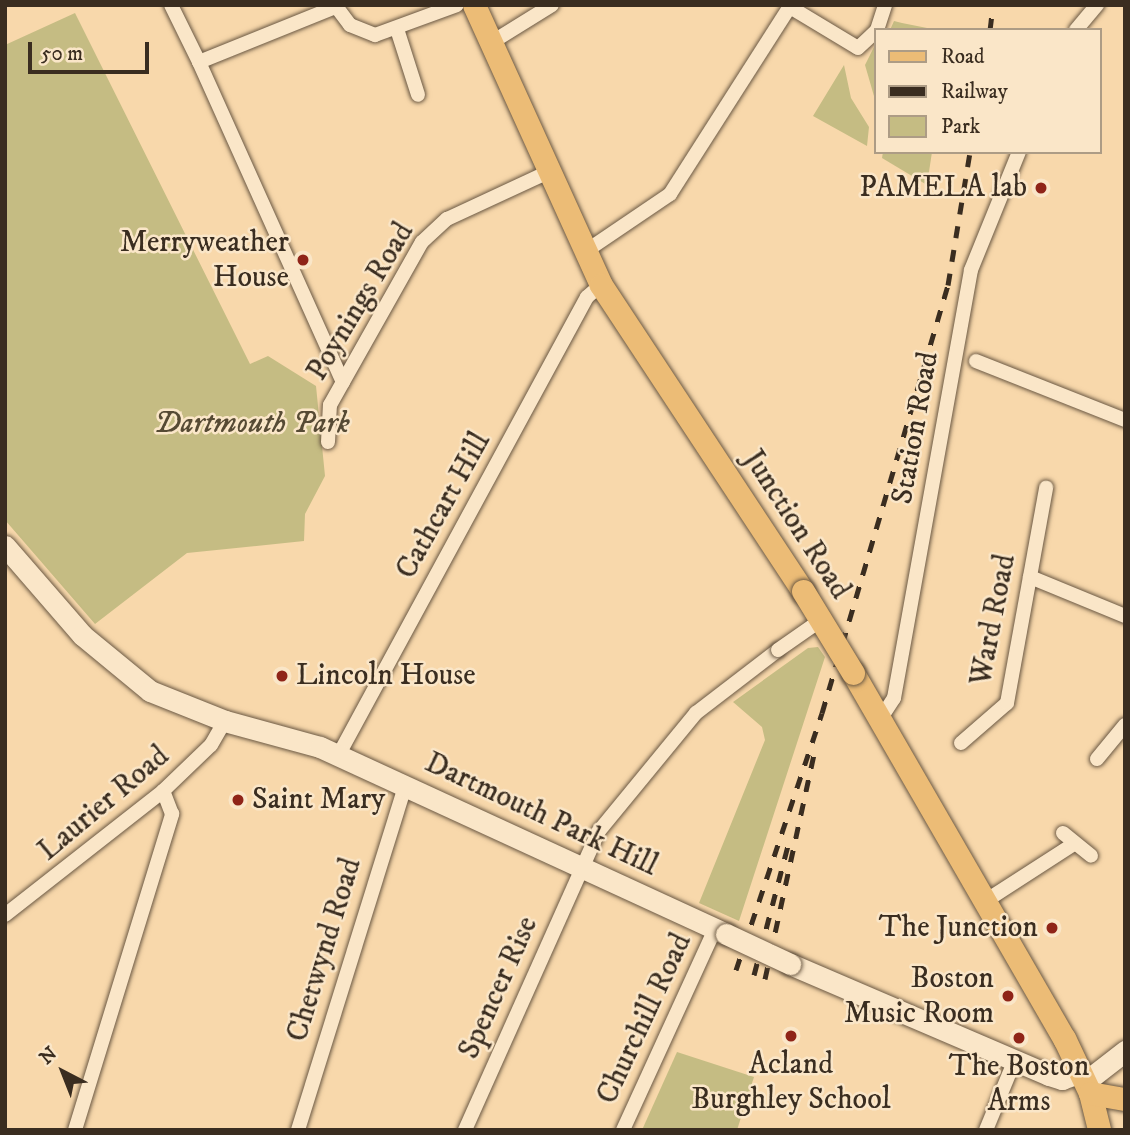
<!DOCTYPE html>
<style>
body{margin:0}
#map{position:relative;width:1130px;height:1135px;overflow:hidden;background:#f8d8ab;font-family:"IM FELL DW Pica",serif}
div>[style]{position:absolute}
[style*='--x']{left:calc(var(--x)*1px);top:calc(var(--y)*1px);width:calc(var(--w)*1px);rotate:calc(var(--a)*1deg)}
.green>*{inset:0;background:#c5bc83}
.roads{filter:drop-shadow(0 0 2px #6a5843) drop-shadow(0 0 2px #6a5843)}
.street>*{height:14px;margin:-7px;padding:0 7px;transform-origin:7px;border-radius:7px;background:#fae6c8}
.secondary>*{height:21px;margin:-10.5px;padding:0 10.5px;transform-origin:10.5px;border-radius:10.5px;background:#fae6c8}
.primary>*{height:23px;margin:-11.5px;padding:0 11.5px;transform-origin:11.5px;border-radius:11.5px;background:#ecbc76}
.rail>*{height:5px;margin-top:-2.5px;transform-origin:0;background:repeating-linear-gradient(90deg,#3a2d20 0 12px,transparent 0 24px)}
.bridges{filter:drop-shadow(0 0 2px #6a5843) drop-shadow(0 0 2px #6a5843)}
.street-bridge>*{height:14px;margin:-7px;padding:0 7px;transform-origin:7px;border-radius:7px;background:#fae6c8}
.secondary-bridge>*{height:21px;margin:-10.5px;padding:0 10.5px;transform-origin:10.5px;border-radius:10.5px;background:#fae6c8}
.primary-bridge>*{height:23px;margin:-11.5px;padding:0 11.5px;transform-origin:11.5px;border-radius:11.5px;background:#ecbc76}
.dots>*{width:19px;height:19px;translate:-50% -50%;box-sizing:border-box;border:4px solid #fae6c8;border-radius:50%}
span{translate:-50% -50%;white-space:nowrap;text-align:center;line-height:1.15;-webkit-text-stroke:5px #fae6c8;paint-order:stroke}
.poi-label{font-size:30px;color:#3a2d20}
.right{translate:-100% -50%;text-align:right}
.left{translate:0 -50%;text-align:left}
.street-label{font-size:30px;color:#3a2d20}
.park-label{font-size:30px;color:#564a34;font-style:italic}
.frame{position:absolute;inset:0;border:7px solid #3a2d20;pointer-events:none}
.legend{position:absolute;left:874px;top:28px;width:228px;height:126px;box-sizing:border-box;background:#fae6c8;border:2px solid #ad9c85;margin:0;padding:9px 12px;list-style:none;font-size:21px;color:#3a2d20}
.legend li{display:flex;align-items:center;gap:14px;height:35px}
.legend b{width:35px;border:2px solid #ad9c85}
.north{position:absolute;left:28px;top:1037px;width:70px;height:70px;-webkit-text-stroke:5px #fae6c8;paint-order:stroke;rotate:318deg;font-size:19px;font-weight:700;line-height:28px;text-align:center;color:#3a2d20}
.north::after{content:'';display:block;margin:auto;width:24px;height:32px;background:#3a2d20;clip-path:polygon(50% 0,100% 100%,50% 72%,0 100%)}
.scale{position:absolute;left:28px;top:42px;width:121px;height:32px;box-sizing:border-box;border:4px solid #3a2d20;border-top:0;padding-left:9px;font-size:21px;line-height:24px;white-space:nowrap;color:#3a2d20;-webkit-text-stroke:5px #fae6c8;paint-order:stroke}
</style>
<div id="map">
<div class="green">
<i style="clip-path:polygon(75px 13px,250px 364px,268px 356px,316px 386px,325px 476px,305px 514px,304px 541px,187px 553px,95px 624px,5px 520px,5px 45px)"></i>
<i style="clip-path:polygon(894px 21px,902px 23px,937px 30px,890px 30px)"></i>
<i style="clip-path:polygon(876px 43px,876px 103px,865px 65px)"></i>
<i style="clip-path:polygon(844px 65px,851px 98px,869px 127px,867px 146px,813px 116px)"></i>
<i style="clip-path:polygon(883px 152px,932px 152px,927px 185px,882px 158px)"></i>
<i style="clip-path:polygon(818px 647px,825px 657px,739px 921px,699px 903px,765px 740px,762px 727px,733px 702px,808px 648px)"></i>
<i style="clip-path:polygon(677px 1052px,754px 1077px,737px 1130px,642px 1130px)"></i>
</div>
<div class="roads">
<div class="street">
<i style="--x:171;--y:5;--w:64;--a:63.8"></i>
<i style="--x:199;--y:62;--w:147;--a:-22"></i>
<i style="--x:335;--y:5;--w:25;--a:53"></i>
<i style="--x:350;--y:25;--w:27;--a:22"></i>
<i style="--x:375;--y:35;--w:87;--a:-20.1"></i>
<i style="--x:790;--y:7;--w:79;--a:31.1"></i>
<i style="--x:858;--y:48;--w:25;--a:-43"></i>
<i style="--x:397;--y:29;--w:69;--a:72.3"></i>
<i style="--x:877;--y:30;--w:26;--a:-72"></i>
<i style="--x:1076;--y:30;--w:33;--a:-50"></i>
<i style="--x:489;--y:44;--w:74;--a:-31.8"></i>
<i style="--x:199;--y:62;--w:351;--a:65.8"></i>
<i style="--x:583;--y:253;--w:105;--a:-34.1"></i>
<i style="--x:670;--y:194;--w:224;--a:-57.4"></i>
<i style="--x:976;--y:361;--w:160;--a:21.6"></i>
<i style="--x:328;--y:442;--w:37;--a:-87"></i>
<i style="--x:330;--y:405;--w:187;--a:-60.6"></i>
<i style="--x:422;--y:242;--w:34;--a:-43"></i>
<i style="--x:447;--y:219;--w:109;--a:-24.9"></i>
<i style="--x:1030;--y:577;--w:103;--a:22.3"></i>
<i style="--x:881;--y:718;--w:24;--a:-57"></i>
<i style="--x:894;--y:698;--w:435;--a:-79.8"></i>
<i style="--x:971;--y:270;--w:127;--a:-67.9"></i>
<i style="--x:961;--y:743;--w:61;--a:-41"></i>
<i style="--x:1007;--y:703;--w:219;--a:-79.7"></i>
<i style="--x:338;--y:756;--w:522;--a:-61.52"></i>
<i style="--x:587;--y:297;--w:18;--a:-41"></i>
<i style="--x:1097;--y:759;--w:44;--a:-50.5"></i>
<i style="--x:1063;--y:833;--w:36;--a:39"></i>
<i style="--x:987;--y:900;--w:103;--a:-32.8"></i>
<i style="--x:5;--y:915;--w:201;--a:-38.1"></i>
<i style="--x:163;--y:791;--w:66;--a:-43.8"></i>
<i style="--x:211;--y:745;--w:28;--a:-60"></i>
<i style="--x:75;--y:1130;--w:331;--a:-72.9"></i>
<i style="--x:172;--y:814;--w:25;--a:-111"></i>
<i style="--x:298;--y:1130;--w:359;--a:-72.7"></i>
<i style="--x:465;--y:1130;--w:328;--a:-65.9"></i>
<i style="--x:599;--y:831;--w:153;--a:-50.6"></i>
<i style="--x:696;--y:713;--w:103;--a:-37.5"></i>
<i style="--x:623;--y:1130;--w:221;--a:-65.4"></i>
<i style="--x:986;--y:1130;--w:74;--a:-67.6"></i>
</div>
<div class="secondary">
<i style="--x:5;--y:546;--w:118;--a:49.1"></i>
<i style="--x:82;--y:635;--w:88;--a:39.5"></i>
<i style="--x:150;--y:691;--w:81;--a:21.8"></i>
<i style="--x:225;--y:721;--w:98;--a:15.3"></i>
<i style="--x:320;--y:747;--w:447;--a:24.7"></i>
<i style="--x:790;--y:964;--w:282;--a:23.2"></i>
<i style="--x:1049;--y:1075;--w:14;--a:17"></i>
<i style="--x:1062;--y:1079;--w:20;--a:-20"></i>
<i style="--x:1085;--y:1082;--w:51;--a:-37.8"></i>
</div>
<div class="primary">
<i style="--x:474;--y:5;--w:307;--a:65.6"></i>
<i style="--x:601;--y:285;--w:367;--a:56.6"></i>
<i style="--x:853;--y:673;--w:422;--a:60"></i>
<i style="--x:1064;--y:1038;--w:61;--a:64.7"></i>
<i style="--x:1090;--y:1093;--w:38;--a:76"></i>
<i style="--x:1090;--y:1093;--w:36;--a:10"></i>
</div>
</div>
<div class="rail">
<i style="--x:990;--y:30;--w:25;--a:-83"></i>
<i style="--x:736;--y:970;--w:271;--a:-71.5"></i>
<i style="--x:822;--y:713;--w:446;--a:-73.6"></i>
<i style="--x:948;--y:285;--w:135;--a:-80.6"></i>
<i style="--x:754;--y:975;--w:134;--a:-75.3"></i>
<i style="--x:765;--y:979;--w:230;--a:-77.7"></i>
</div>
<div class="bridges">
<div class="street-bridge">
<i style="--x:778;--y:650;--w:52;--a:-34.9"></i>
</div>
<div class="secondary-bridge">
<i style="--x:726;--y:934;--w:71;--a:25.1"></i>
</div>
<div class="primary-bridge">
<i style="--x:803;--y:591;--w:96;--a:58.6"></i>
</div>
</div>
<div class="dots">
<i style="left:1041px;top:188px;background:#8f2418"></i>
<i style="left:303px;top:260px;background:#8f2418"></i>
<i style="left:282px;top:676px;background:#8f2418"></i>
<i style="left:238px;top:800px;background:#8f2418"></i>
<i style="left:1052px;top:928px;background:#8f2418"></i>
<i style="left:1008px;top:996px;background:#8f2418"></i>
<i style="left:791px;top:1036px;background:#8f2418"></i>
<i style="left:1019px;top:1038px;background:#8f2418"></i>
</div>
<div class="poi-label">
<span class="right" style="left:1027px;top:188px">PAMELA lab</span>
<span class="right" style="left:289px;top:260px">Merryweather<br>House</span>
<span class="left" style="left:296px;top:676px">Lincoln House</span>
<span class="left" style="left:252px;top:800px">Saint Mary</span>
<span class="right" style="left:1038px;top:928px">The Junction</span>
<span class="right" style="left:994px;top:996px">Boston<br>Music Room</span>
<span style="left:791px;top:1082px">Acland<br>Burghley School</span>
<span style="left:1019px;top:1084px">The Boston<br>Arms</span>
</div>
<div class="street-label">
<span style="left:361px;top:302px;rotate:-59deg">Poynings Road</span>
<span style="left:916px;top:428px;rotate:-80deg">Station Road</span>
<span style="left:444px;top:506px;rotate:-61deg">Cathcart Hill</span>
<span style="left:796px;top:525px;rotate:57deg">Junction Road</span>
<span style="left:994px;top:620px;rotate:-79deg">Ward Road</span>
<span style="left:104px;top:804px;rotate:-40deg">Laurier Road</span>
<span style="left:541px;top:815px;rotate:25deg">Dartmouth Park Hill</span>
<span style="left:325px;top:950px;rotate:-73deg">Chetwynd Road</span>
<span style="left:499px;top:988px;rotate:-66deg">Spencer Rise</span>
<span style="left:645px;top:1019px;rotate:-65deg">Churchill Road</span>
</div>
<div class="park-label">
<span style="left:252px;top:424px">Dartmouth Park</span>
</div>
<div class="frame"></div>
<ul class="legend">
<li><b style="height:9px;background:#ecbc76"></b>Road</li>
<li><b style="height:9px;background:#3a2d20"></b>Railway</li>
<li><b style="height:19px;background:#c5bc83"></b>Park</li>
</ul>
<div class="north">N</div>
<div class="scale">50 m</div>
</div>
